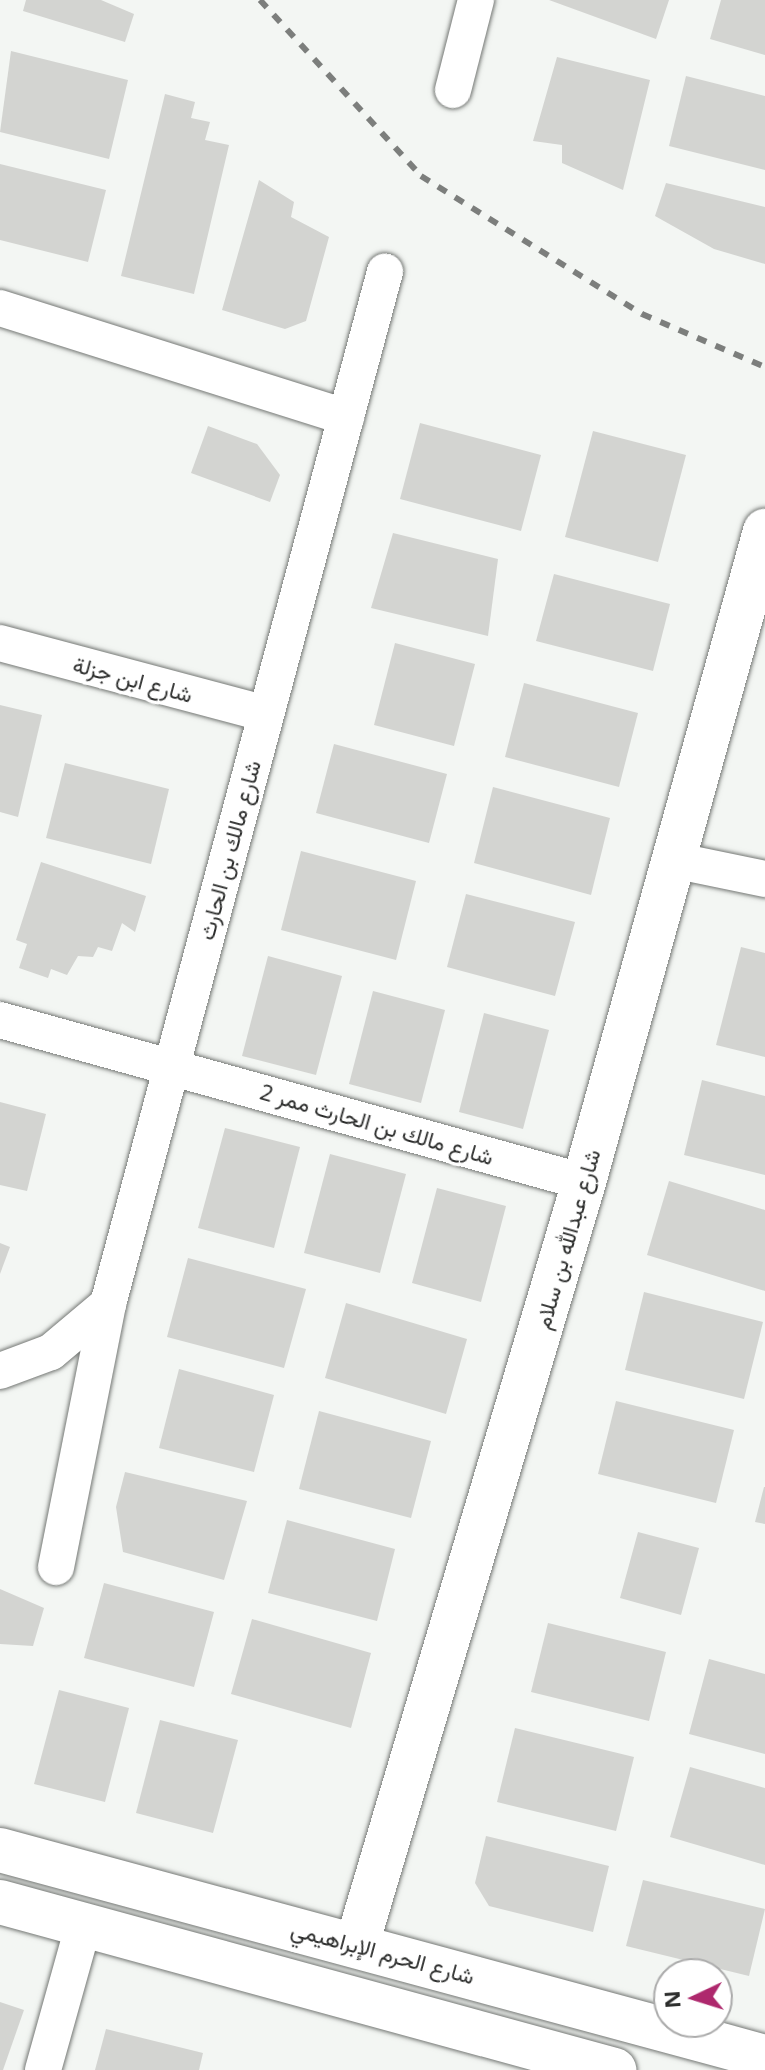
<!DOCTYPE html>
<meta charset="utf-8">
<style>
body{margin:0}
#map{position:relative;width:765px;height:2070px;overflow:hidden;background:#f3f6f3;font-family:"Noto Sans",Vazirmatn,sans-serif}
div>[style]{position:absolute}
[style*='--x']{left:calc(var(--x)*1px);top:calc(var(--y)*1px);width:calc(var(--w)*1px);rotate:calc(var(--a)*1deg)}
.building>*{inset:0;background:#d3d4d1}
.roads{filter:drop-shadow(0 0 2px #757875) drop-shadow(0 0 2px #757875)}
.minor>*{height:36px;margin:-18px;padding:0 18px;transform-origin:18px;border-radius:18px;background:#fff}
.tertiary>*{height:44px;margin:-22px;padding:0 22px;transform-origin:22px;border-radius:22px;background:#fff}
.rail>*{height:6px;margin-top:-3px;transform-origin:0;background:repeating-linear-gradient(90deg,#7c7e7c 0 10px,transparent 0 20px)}
span{translate:-50% -50%;white-space:nowrap;text-align:center;line-height:1.15;-webkit-text-stroke:7px #fff;paint-order:stroke}
.street-label{font-size:22px;color:#2c2d2c}
.north{position:absolute;left:653px;top:1958px;width:80px;height:80px;box-sizing:border-box;background:#fff;border:2px solid #ababab;border-radius:50%;rotate:266deg;font-size:22px;font-weight:700;line-height:32px;text-align:center;color:#2c2d2c}
.north::after{content:'';display:block;margin:auto;width:28px;height:36px;background:#ae286d;clip-path:polygon(50% 0,100% 100%,50% 72%,0 100%)}
</style>
<div id="map">
<div class="building">
<i style="clip-path:polygon(26px 0,101px 0,134px 14px,125px 42px,23px 11px)"></i>
<i style="clip-path:polygon(549px 0,669px 0,656px 39px)"></i>
<i style="clip-path:polygon(721px 0,765px 0,765px 55px,710px 39px)"></i>
<i style="clip-path:polygon(11px 51px,128px 80px,109px 159px,0 132px)"></i>
<i style="clip-path:polygon(557px 57px,650px 80px,623px 190px,562px 163px,562px 145px,533px 141px)"></i>
<i style="clip-path:polygon(686px 76px,765px 96px,765px 170px,669px 146px)"></i>
<i style="clip-path:polygon(165px 94px,195px 102px,191px 118px,210px 122px,205px 140px,229px 145px,194px 294px,121px 276px)"></i>
<i style="clip-path:polygon(0 164px,106px 190px,88px 262px,0 240px)"></i>
<i style="clip-path:polygon(259px 180px,294px 202px,291px 217px,329px 237px,306px 321px,285px 329px,222px 310px)"></i>
<i style="clip-path:polygon(666px 183px,765px 207px,765px 264px,714px 249px,655px 216px)"></i>
<i style="clip-path:polygon(420px 423px,541px 455px,521px 531px,400px 499px)"></i>
<i style="clip-path:polygon(208px 426px,257px 444px,280px 475px,270px 502px,191px 473px)"></i>
<i style="clip-path:polygon(593px 431px,686px 455px,658px 562px,565px 537px)"></i>
<i style="clip-path:polygon(393px 533px,498px 559px,488px 636px,371px 608px)"></i>
<i style="clip-path:polygon(554px 574px,670px 604px,653px 671px,536px 641px)"></i>
<i style="clip-path:polygon(395px 643px,475px 664px,454px 746px,374px 725px)"></i>
<i style="clip-path:polygon(524px 683px,638px 713px,619px 787px,505px 757px)"></i>
<i style="clip-path:polygon(0 705px,42px 715px,18px 817px,0 812px)"></i>
<i style="clip-path:polygon(334px 744px,447px 774px,429px 843px,316px 813px)"></i>
<i style="clip-path:polygon(65px 763px,169px 789px,151px 864px,46px 838px)"></i>
<i style="clip-path:polygon(493px 787px,610px 818px,591px 895px,474px 863px)"></i>
<i style="clip-path:polygon(301px 851px,416px 881px,396px 960px,281px 930px)"></i>
<i style="clip-path:polygon(41px 862px,146px 896px,135px 932px,122px 923px,112px 951px,98px 947px,93px 957px,78px 956px,67px 975px,51px 969px,48px 978px,19px 968px,27px 944px,16px 940px)"></i>
<i style="clip-path:polygon(466px 894px,575px 922px,555px 996px,447px 967px)"></i>
<i style="clip-path:polygon(741px 947px,765px 953px,765px 1057px,716px 1045px)"></i>
<i style="clip-path:polygon(268px 956px,342px 976px,316px 1075px,242px 1056px)"></i>
<i style="clip-path:polygon(373px 991px,445px 1010px,421px 1103px,349px 1084px)"></i>
<i style="clip-path:polygon(484px 1013px,549px 1030px,523px 1129px,459px 1112px)"></i>
<i style="clip-path:polygon(702px 1080px,765px 1096px,765px 1175px,684px 1155px)"></i>
<i style="clip-path:polygon(0 1102px,46px 1114px,27px 1191px,0 1185px)"></i>
<i style="clip-path:polygon(225px 1128px,300px 1147px,274px 1248px,198px 1228px)"></i>
<i style="clip-path:polygon(330px 1154px,406px 1174px,380px 1273px,304px 1253px)"></i>
<i style="clip-path:polygon(669px 1181px,765px 1210px,765px 1291px,647px 1255px)"></i>
<i style="clip-path:polygon(437px 1188px,506px 1206px,481px 1302px,412px 1283px)"></i>
<i style="clip-path:polygon(0 1243px,10px 1247px,0 1274px)"></i>
<i style="clip-path:polygon(188px 1258px,306px 1289px,284px 1368px,167px 1337px)"></i>
<i style="clip-path:polygon(644px 1292px,763px 1322px,744px 1399px,625px 1370px)"></i>
<i style="clip-path:polygon(346px 1303px,467px 1339px,446px 1414px,325px 1378px)"></i>
<i style="clip-path:polygon(179px 1369px,274px 1395px,254px 1472px,159px 1448px)"></i>
<i style="clip-path:polygon(616px 1401px,734px 1430px,716px 1503px,598px 1474px)"></i>
<i style="clip-path:polygon(319px 1411px,431px 1441px,411px 1518px,299px 1489px)"></i>
<i style="clip-path:polygon(125px 1472px,247px 1501px,224px 1580px,123px 1552px,116px 1507px)"></i>
<i style="clip-path:polygon(764px 1487px,765px 1487px,765px 1524px,755px 1522px)"></i>
<i style="clip-path:polygon(287px 1520px,395px 1549px,377px 1621px,268px 1593px)"></i>
<i style="clip-path:polygon(638px 1532px,699px 1548px,681px 1615px,620px 1598px)"></i>
<i style="clip-path:polygon(104px 1583px,214px 1612px,194px 1687px,84px 1658px)"></i>
<i style="clip-path:polygon(0 1589px,44px 1608px,33px 1646px,0 1644px)"></i>
<i style="clip-path:polygon(252px 1619px,371px 1653px,351px 1728px,231px 1694px)"></i>
<i style="clip-path:polygon(548px 1623px,666px 1652px,649px 1721px,531px 1692px)"></i>
<i style="clip-path:polygon(709px 1659px,765px 1674px,765px 1754px,689px 1734px)"></i>
<i style="clip-path:polygon(59px 1690px,129px 1708px,105px 1802px,34px 1784px)"></i>
<i style="clip-path:polygon(160px 1720px,238px 1740px,213px 1833px,136px 1813px)"></i>
<i style="clip-path:polygon(515px 1728px,634px 1757px,616px 1831px,497px 1802px)"></i>
<i style="clip-path:polygon(690px 1767px,765px 1788px,765px 1865px,670px 1837px)"></i>
<i style="clip-path:polygon(486px 1836px,609px 1866px,593px 1932px,489px 1906px,475px 1883px)"></i>
<i style="clip-path:polygon(643px 1880px,765px 1909px,749px 1976px,626px 1946px)"></i>
<i style="clip-path:polygon(0 2002px,24px 2010px,3px 2070px,0 2070px)"></i>
<i style="clip-path:polygon(106px 2029px,203px 2053px,199px 2070px,95px 2070px)"></i>
</div>
<div class="roads">
<div class="minor">
<i style="--x:453;--y:90;--w:93;--a:-75.7"></i>
<i style="--x:0;--y:308;--w:363;--a:17.5"></i>
<i style="--x:0;--y:643;--w:275;--a:14.9"></i>
<i style="--x:673;--y:860;--w:94;--a:11.7"></i>
<i style="--x:0;--y:1020;--w:606;--a:15.5"></i>
<i style="--x:0;--y:1371;--w:54;--a:-20.4"></i>
<i style="--x:51;--y:1352;--w:75;--a:-40.1"></i>
<i style="--x:108;--y:1304;--w:1069;--a:-74.98"></i>
<i style="--x:56;--y:1567;--w:268;--a:-78.8"></i>
<i style="--x:43;--y:2070;--w:153;--a:-74.4"></i>
</div>
<div class="tertiary">
<i style="--x:0;--y:1850;--w:793;--a:15.14"></i>
<i style="--x:0;--y:1902;--w:637;--a:15.3"></i>
<i style="--x:357;--y:1944;--w:795;--a:-73.41"></i>
<i style="--x:584;--y:1182;--w:676;--a:-74.46"></i>
</div>
</div>
<div class="rail">
<i style="--x:260;--y:0;--w:239;--a:47.5"></i>
<i style="--x:421;--y:176;--w:261;--a:32"></i>
<i style="--x:642;--y:314;--w:134;--a:23.3"></i>
</div>
<div class="street-label">
<span style="left:133px;top:679px;rotate:15deg">شارع ابن جزلة</span>
<span style="left:229px;top:850px;rotate:-75deg">شارع مالك بن الحارث</span>
<span style="left:377px;top:1124px;rotate:16deg">شارع مالك بن الحارث ممر 2</span>
<span style="left:567px;top:1239px;rotate:-74deg">شارع عبدالله بن سلام</span>
<span style="left:383px;top:1952px;rotate:15deg">شارع الحرم الإبراهيمي</span>
</div>
<div class="north">N</div>
</div>
